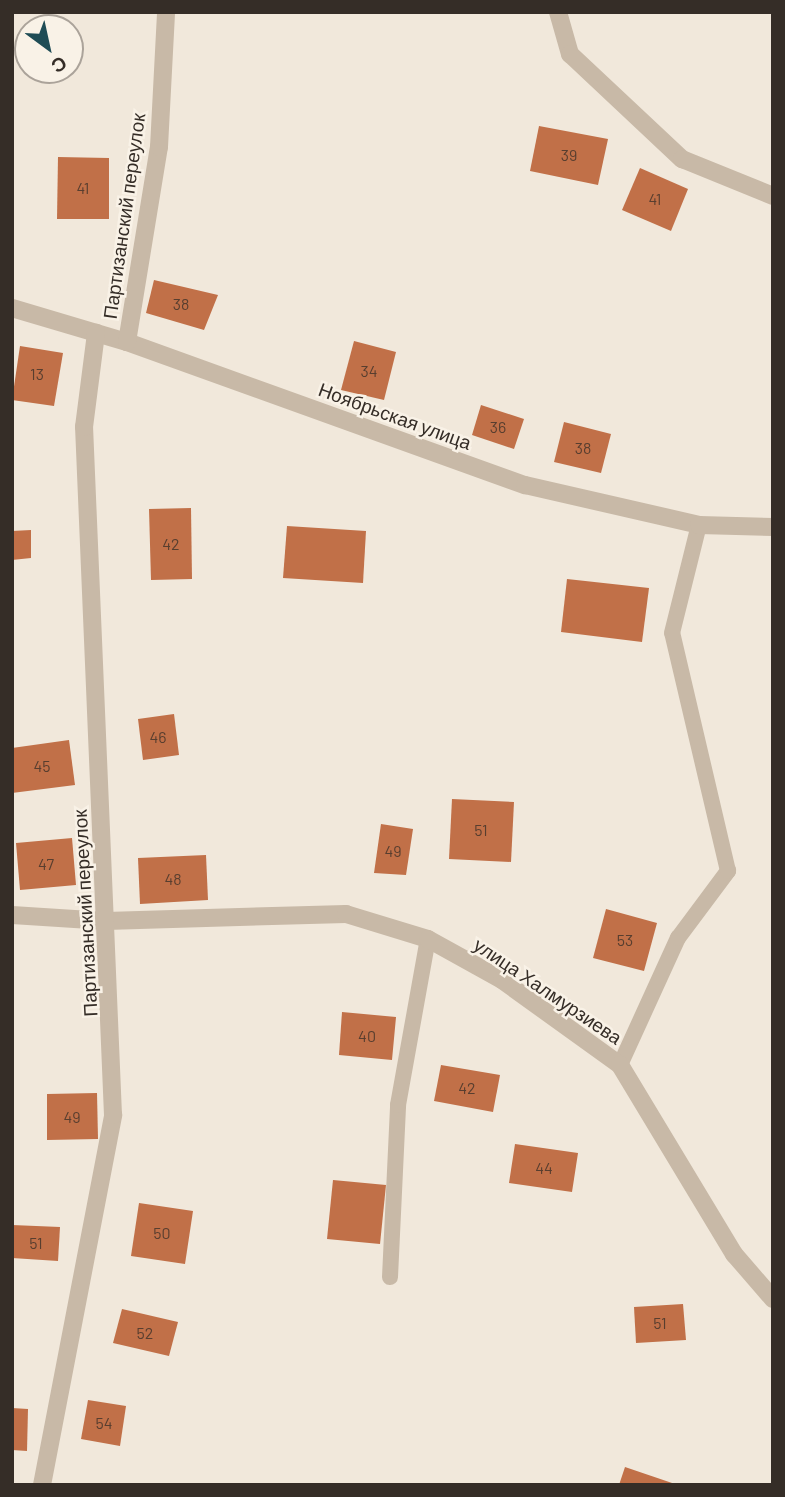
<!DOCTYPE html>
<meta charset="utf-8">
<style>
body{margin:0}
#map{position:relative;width:785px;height:1497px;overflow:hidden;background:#f1e8db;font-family:Barlow,sans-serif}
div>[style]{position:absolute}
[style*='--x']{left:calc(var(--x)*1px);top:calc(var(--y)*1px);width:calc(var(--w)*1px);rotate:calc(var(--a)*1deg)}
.building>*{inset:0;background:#c17048}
.service>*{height:16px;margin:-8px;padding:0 8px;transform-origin:8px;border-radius:8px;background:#c8b9a7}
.minor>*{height:18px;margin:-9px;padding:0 9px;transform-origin:9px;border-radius:9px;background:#c8b9a7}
span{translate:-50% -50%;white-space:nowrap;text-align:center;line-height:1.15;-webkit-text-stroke:5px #f9f2e7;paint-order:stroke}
.number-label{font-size:16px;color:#583e2f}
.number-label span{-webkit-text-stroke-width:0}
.street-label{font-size:19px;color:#352d27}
.frame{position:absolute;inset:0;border:14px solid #352d27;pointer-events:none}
.north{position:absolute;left:14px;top:14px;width:70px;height:70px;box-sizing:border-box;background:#f9f2e7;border:2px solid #aba39a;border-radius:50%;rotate:147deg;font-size:19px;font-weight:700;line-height:28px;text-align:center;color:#352d27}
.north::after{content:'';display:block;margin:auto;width:24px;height:32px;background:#1f4c55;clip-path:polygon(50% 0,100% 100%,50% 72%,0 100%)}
</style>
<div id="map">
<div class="building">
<i style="clip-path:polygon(539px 126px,608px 139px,598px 185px,530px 171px)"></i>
<i style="clip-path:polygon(58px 157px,109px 158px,109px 219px,57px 219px)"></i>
<i style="clip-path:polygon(640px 168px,688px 189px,671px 231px,622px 210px)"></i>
<i style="clip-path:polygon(154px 280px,218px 295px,204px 330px,146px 313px)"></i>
<i style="clip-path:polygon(354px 341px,396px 352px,384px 400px,341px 390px)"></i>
<i style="clip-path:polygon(20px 346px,63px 353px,54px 406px,12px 400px)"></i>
<i style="clip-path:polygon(481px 405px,524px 419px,514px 449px,472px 435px)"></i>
<i style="clip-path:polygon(564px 422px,611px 434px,601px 473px,554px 462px)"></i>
<i style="clip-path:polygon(191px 508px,192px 579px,151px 580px,149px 509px)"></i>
<i style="clip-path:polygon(287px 526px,366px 531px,363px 583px,283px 578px)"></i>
<i style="clip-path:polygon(31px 530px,31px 558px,12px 560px,12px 531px)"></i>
<i style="clip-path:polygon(567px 579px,649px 588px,642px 642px,561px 632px)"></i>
<i style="clip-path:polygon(174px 714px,179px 755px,143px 760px,138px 719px)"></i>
<i style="clip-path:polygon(69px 740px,75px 785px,12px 793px,12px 748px)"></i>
<i style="clip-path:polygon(452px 799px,514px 802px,511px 862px,449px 859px)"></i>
<i style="clip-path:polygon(381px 824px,413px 829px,406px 875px,374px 873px)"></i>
<i style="clip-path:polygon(72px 838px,76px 885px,20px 890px,16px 843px)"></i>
<i style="clip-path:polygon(206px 855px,208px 900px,140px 904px,138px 858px)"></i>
<i style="clip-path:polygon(606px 909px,657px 923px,644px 971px,593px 958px)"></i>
<i style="clip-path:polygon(342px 1012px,396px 1017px,392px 1060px,339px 1055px)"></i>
<i style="clip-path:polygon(441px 1065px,500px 1075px,493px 1112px,434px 1101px)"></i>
<i style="clip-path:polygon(97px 1093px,98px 1139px,47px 1140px,47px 1094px)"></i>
<i style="clip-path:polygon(515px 1144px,578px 1153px,572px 1192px,509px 1183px)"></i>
<i style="clip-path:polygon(333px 1180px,386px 1185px,380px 1244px,327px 1239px)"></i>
<i style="clip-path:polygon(139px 1203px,193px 1211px,185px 1264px,131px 1256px)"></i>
<i style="clip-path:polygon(12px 1225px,60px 1227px,58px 1261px,12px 1258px)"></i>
<i style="clip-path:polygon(683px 1304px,686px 1340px,636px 1343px,634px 1307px)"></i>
<i style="clip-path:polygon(122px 1309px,178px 1322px,169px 1356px,113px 1343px)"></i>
<i style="clip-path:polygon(88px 1400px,126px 1406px,120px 1446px,81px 1439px)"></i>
<i style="clip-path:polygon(12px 1408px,28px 1409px,27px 1451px,12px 1450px)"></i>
<i style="clip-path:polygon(625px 1467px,675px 1484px,675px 1485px,619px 1485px)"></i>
</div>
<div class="service">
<i style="--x:620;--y:1065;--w:140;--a:-65.5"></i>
<i style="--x:678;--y:938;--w:84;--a:-53.3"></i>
<i style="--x:728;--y:871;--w:244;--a:-103.2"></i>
<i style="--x:672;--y:633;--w:111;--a:-76"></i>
<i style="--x:390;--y:1277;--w:172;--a:-87.3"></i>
<i style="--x:398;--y:1105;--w:169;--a:-79.8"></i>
</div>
<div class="minor">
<i style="--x:558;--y:12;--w:44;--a:74.1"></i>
<i style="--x:570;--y:54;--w:154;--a:43.2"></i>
<i style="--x:682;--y:159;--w:98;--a:22.1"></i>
<i style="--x:12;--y:308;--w:120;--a:16.5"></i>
<i style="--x:127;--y:342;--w:423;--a:19.8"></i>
<i style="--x:525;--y:485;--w:179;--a:12.9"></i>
<i style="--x:699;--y:525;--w:74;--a:1.5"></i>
<i style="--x:127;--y:342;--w:198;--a:-80.7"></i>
<i style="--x:159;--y:147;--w:135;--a:-87"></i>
<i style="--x:12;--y:915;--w:94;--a:3.7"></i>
<i style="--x:106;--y:921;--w:240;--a:-1.7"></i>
<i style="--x:346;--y:914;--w:86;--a:17"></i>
<i style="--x:428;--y:939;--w:85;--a:29"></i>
<i style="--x:502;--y:980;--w:145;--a:35.8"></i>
<i style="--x:620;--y:1065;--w:221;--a:58.9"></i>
<i style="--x:734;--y:1254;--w:60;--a:49.1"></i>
<i style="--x:42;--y:1485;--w:377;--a:-79.1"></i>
<i style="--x:113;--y:1115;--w:689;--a:-92.41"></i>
<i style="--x:84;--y:427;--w:95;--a:-82.7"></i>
</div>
<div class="number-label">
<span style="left:569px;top:155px">39</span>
<span style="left:83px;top:188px">41</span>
<span style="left:655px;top:199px">41</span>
<span style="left:181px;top:304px">38</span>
<span style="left:369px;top:371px">34</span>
<span style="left:37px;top:374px">13</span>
<span style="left:498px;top:427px">36</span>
<span style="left:583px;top:448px">38</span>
<span style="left:171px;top:544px">42</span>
<span style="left:158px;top:737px">46</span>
<span style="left:42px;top:766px">45</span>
<span style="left:481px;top:830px">51</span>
<span style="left:393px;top:851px">49</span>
<span style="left:46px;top:864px">47</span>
<span style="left:173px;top:879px">48</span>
<span style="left:625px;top:940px">53</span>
<span style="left:367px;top:1036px">40</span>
<span style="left:467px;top:1088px">42</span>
<span style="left:72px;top:1117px">49</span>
<span style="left:544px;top:1168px">44</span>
<span style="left:162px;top:1233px">50</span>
<span style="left:36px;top:1243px">51</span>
<span style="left:660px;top:1323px">51</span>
<span style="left:145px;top:1333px">52</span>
<span style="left:104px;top:1423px">54</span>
</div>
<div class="street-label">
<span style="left:124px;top:216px;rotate:-82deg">Партизанский переулок</span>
<span style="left:395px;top:416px;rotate:20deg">Ноябрьская улица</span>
<span style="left:85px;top:913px;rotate:-93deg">Партизанский переулок</span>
<span style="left:548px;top:991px;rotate:34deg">улица Халмурзиева</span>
</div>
<div class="frame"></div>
<div class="north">С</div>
</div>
